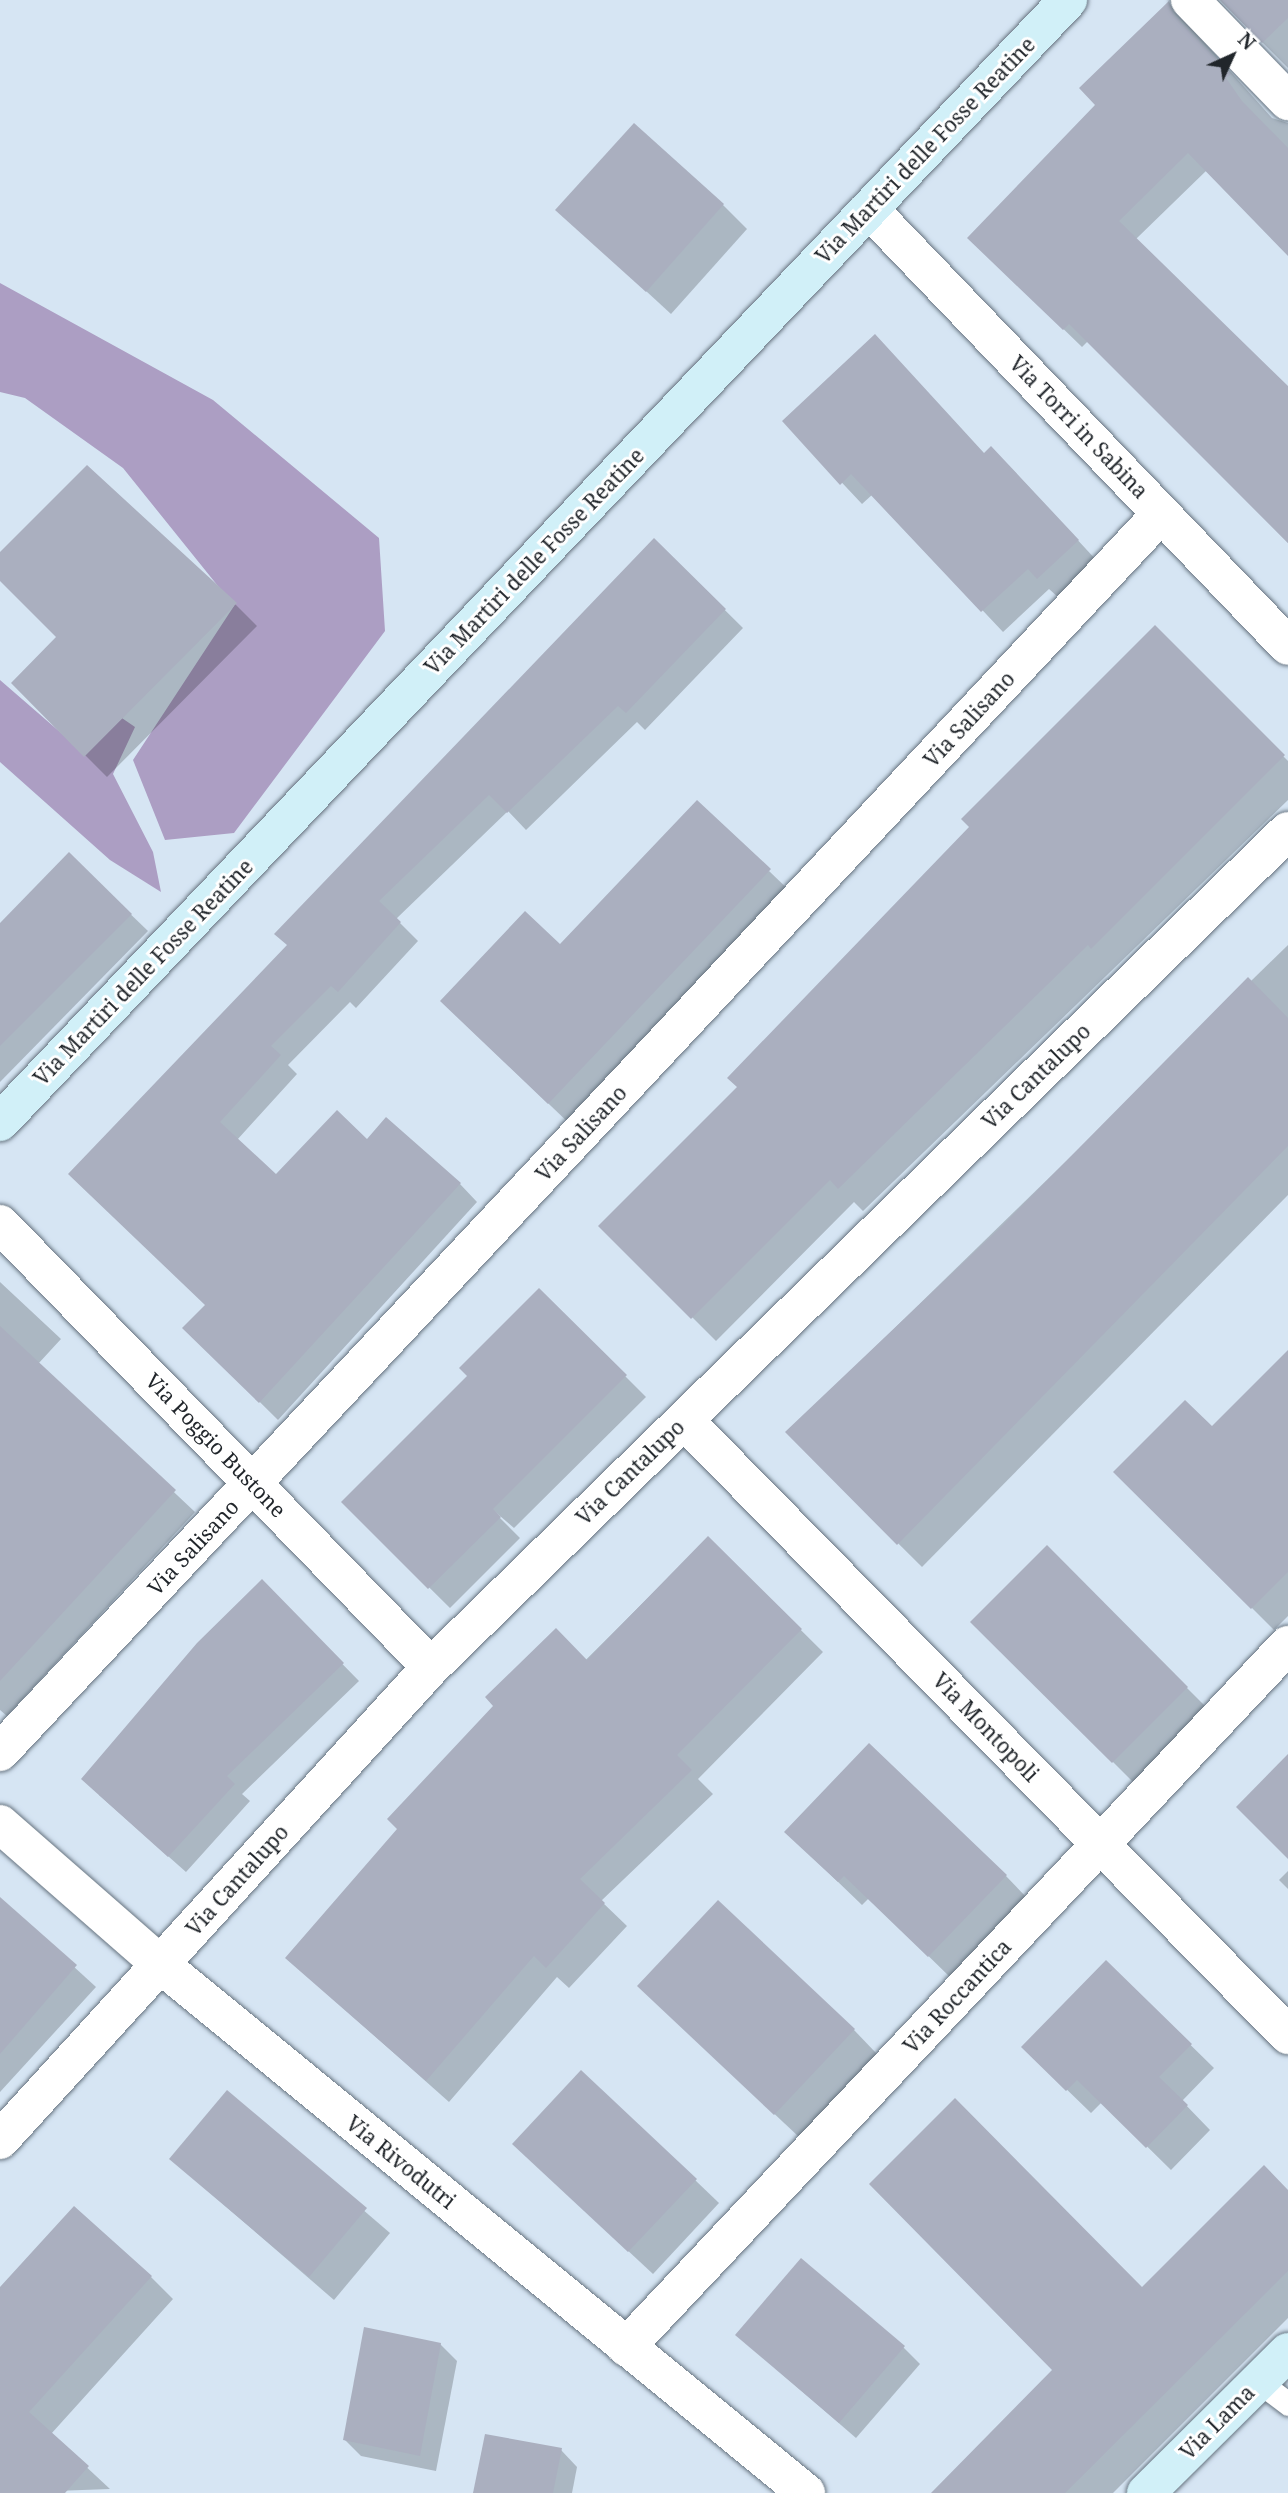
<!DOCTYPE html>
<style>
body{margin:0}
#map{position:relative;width:1288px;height:2493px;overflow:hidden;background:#d6e5f3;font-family:"Noto Serif",serif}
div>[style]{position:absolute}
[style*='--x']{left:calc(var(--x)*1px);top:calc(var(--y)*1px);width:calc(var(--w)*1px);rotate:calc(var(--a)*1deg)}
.forest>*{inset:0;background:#ac9ec3}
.shadow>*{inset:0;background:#0003}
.building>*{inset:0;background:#aaafbf}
.roads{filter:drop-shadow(0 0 2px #677480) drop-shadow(0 0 2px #677480)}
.service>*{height:23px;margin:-11.5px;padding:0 11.5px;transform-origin:11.5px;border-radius:11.5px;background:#fff}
.minor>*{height:38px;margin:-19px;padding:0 19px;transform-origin:19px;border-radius:19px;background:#fff}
.secondary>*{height:38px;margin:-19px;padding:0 19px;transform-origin:19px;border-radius:19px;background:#d1f0f8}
span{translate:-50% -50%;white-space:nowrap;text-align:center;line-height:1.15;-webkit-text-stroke:6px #fff;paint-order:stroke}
.street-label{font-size:21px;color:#21262b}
.north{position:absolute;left:1197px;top:21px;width:70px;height:70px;-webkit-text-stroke:5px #fff;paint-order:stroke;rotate:45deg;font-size:19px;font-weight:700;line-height:28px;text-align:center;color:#21262b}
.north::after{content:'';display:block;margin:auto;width:24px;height:32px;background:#21262b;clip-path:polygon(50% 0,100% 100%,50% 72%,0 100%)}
</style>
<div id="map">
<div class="forest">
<i style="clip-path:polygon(0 283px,213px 400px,379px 538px,385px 631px,234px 833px,165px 840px,133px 760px,234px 606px,123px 468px,25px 398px,0 392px)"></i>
<i style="clip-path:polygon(0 680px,75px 745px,116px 714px,135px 727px,113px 774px,153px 852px,161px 892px,110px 860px,0 762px)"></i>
</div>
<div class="shadow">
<i style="clip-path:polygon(1220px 0,1280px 0,1288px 8px,1288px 68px)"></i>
<i style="clip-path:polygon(1169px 3px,1272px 118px,1288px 123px,1288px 255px,1207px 170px,1136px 239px,1288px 389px,1288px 543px,1088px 341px,1082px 347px,987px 255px)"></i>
<i style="clip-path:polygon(723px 205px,747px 229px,671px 314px,558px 210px)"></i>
<i style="clip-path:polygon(784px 421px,984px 455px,1012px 469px,1098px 562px,1059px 598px,1049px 589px,1003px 632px,873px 494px,862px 504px)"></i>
<i style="clip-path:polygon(654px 540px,743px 628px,645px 730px,637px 722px,526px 830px,508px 811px,396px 919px,418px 941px,356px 1008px,350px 1002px,288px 1065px,297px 1074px,237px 1140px,276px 1177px,367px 1141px,460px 1184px,477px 1202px,278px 1420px,185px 1328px,207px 1305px,88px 1192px,289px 946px)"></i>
<i style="clip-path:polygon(0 555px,235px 604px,257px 626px,107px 777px,13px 683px,59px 637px,0 578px)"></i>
<i style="clip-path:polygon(1155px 628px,1288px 761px,1288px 800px,863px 1211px,854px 1202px,716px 1341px,601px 1226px,739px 1087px)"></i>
<i style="clip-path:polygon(69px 855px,148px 931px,0 1082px,0 926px)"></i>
<i style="clip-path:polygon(769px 871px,793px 894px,573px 1127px,466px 1025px,560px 946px)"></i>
<i style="clip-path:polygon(1288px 945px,1288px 1195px,922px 1567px,787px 1433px)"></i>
<i style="clip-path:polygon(0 1282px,61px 1339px,38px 1364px,195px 1512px,7px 1716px,0 1710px)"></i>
<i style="clip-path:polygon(539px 1290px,646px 1397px,514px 1528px,486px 1504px,520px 1538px,450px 1608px,343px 1502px,470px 1376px)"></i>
<i style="clip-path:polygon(1288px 1355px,1288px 1616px,1274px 1630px,1116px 1472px,1212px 1429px)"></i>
<i style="clip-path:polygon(708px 1538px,823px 1652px,698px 1779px,713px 1794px,601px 1901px,627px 1926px,569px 1988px,557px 1977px,449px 2102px,287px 1958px)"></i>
<i style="clip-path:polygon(1047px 1548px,1211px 1712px,1137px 1786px,973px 1622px)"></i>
<i style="clip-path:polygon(262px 1582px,359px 1681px,242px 1794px,250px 1801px,186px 1872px,99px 1795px)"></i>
<i style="clip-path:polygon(810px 1855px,1006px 1876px,1029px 1900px,953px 1980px,869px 1898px,862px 1905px)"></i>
<i style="clip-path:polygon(1288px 1871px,1288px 1889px,1279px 1880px)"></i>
<i style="clip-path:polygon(2px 1901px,96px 1987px,0 2092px,0 1903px)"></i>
<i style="clip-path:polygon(1106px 1962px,1214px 2068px,1182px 2101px,1210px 2130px,1171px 2170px,1102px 2102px,1091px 2113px,1023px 2047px)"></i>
<i style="clip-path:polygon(663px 2009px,854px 2030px,877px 2054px,799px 2137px)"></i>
<i style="clip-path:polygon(227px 2093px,390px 2233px,334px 2300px,171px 2159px)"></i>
<i style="clip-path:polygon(538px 2167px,695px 2180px,719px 2203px,653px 2274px)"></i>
<i style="clip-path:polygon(1288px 2192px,1288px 2318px,1113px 2493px,960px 2493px)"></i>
<i style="clip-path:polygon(151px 2277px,173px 2299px,51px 2434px,110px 2489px,0 2493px,0 2290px)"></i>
<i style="clip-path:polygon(737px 2335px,903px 2347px,920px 2364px,856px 2438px)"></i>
<i style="clip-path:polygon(440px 2344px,457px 2361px,436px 2471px,361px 2456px,345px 2440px)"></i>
<i style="clip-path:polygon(561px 2450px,577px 2467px,572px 2493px,475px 2493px)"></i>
</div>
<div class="building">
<i style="clip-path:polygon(1220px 0,1288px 0,1288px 18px,1262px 43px)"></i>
<i style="clip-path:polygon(1169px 1px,1174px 15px,1231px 74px,1226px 78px,1242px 101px,1288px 148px,1288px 256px,1188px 153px,1119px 221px,1288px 386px,1288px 543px,1069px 324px,1063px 330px,967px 238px,1095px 105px,1079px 88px)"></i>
<i style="clip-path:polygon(634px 123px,724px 204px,646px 292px,555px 210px)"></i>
<i style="clip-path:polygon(875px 334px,984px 453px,991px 446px,1079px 540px,1037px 579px,1028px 569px,981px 612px,851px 474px,840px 485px,782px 421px)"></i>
<i style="clip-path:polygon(87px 465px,237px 603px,84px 757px,11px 683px,56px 637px,0 581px,0 552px)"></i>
<i style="clip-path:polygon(654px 538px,726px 609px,626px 713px,618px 706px,507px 813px,489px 795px,379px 901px,401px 922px,338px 992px,331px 986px,271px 1046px,281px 1055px,220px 1122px,276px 1174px,337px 1110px,367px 1139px,386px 1117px,461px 1183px,259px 1403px,182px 1328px,205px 1305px,68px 1174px,287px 945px,274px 934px)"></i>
<i style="clip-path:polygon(1155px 625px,1285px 755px,1091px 949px,1088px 945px,838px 1189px,830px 1180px,691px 1319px,598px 1226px,737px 1087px,727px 1078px,969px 827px,961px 819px)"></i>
<i style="clip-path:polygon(697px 800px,771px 869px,548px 1104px,440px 1001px,525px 911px,560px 944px)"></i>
<i style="clip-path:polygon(69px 852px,132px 914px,0 1046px,0 923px)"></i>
<i style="clip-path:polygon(1248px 977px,1288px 1018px,1288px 1146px,897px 1545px,785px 1432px,1003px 1225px)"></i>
<i style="clip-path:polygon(539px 1288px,627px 1375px,493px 1509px,501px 1517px,428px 1589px,341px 1502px,467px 1376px,459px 1368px)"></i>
<i style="clip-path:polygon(0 1326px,176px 1490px,0 1681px)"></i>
<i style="clip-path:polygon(1288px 1350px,1288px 1572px,1251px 1609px,1113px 1472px,1185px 1400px,1212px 1426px)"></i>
<i style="clip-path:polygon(708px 1536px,802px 1629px,677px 1755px,692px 1770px,580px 1879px,605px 1903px,546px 1968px,534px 1956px,426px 2081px,285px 1958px,397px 1829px,387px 1819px,493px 1706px,485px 1697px,556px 1628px,587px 1660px)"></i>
<i style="clip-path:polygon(1047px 1545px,1188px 1687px,1112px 1763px,970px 1622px)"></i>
<i style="clip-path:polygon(262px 1579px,344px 1663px,227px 1776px,235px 1784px,168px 1857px,81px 1779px,197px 1643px)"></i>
<i style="clip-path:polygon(869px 1743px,1007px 1875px,928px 1957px,844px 1876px,838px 1882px,784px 1832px)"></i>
<i style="clip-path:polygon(1288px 1754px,1288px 1859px,1236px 1807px)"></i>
<i style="clip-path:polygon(0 1897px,77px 1965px,0 2054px)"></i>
<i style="clip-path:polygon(718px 1900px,855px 2029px,774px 2115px,637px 1986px)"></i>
<i style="clip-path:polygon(1106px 1960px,1192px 2044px,1159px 2077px,1188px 2105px,1146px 2148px,1077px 2080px,1066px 2091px,1021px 2047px)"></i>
<i style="clip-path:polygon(581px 2070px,697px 2179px,628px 2252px,512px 2144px)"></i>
<i style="clip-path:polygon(227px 2090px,367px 2208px,309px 2277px,169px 2159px)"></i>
<i style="clip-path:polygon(955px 2098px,1142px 2287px,1264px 2165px,1288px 2190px,1288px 2271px,1065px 2493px,931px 2493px,1052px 2370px,869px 2184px)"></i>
<i style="clip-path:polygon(74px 2206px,152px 2276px,29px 2412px,89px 2466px,65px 2493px,0 2493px,0 2287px)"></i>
<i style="clip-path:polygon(801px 2258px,905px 2346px,839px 2423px,735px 2335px)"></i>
<i style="clip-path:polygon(364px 2327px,441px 2343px,420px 2456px,343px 2440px)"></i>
<i style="clip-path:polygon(485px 2434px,562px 2448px,553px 2493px,473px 2493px)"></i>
</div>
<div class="roads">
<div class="service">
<i style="--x:1258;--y:2381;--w:38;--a:37"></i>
</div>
<div class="minor">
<i style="--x:1190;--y:0;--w:141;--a:45.9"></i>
<i style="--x:869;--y:209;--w:605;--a:46.2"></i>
<i style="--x:0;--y:1224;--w:618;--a:45.79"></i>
<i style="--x:684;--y:1420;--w:862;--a:45.52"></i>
<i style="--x:0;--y:1752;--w:1697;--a:-46.84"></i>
<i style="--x:0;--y:1824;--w:213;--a:41.2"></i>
<i style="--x:160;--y:1964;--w:835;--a:39.31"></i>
<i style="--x:0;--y:2140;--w:640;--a:-47.66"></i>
<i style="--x:431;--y:1667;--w:1197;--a:-44.29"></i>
<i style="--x:626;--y:2347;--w:965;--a:-46.68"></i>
</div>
<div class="secondary">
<i style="--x:0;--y:1122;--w:1549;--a:-46.41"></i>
<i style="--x:1146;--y:2493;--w:200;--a:-44.8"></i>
</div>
</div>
<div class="street-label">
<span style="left:925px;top:150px;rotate:-46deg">Via Martiri delle Fosse Reatine</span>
<span style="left:1079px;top:427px;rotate:46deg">Via Torri in Sabina</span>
<span style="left:534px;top:561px;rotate:-46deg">Via Martiri delle Fosse Reatine</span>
<span style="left:969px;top:719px;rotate:-47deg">Via Salisano</span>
<span style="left:143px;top:972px;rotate:-46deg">Via Martiri delle Fosse Reatine</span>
<span style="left:1036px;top:1076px;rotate:-44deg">Via Cantalupo</span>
<span style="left:581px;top:1133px;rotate:-47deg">Via Salisano</span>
<span style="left:216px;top:1445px;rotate:46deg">Via Poggio Bustone</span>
<span style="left:630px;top:1472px;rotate:-44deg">Via Cantalupo</span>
<span style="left:193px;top:1547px;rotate:-47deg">Via Salisano</span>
<span style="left:986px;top:1727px;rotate:46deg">Via Montopoli</span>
<span style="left:237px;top:1880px;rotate:-48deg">Via Cantalupo</span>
<span style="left:957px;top:1996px;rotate:-47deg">Via Roccantica</span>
<span style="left:401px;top:2162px;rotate:39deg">Via Rivodutri</span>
<span style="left:1217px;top:2422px;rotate:-45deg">Via Lama</span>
</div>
<div class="north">N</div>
</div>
